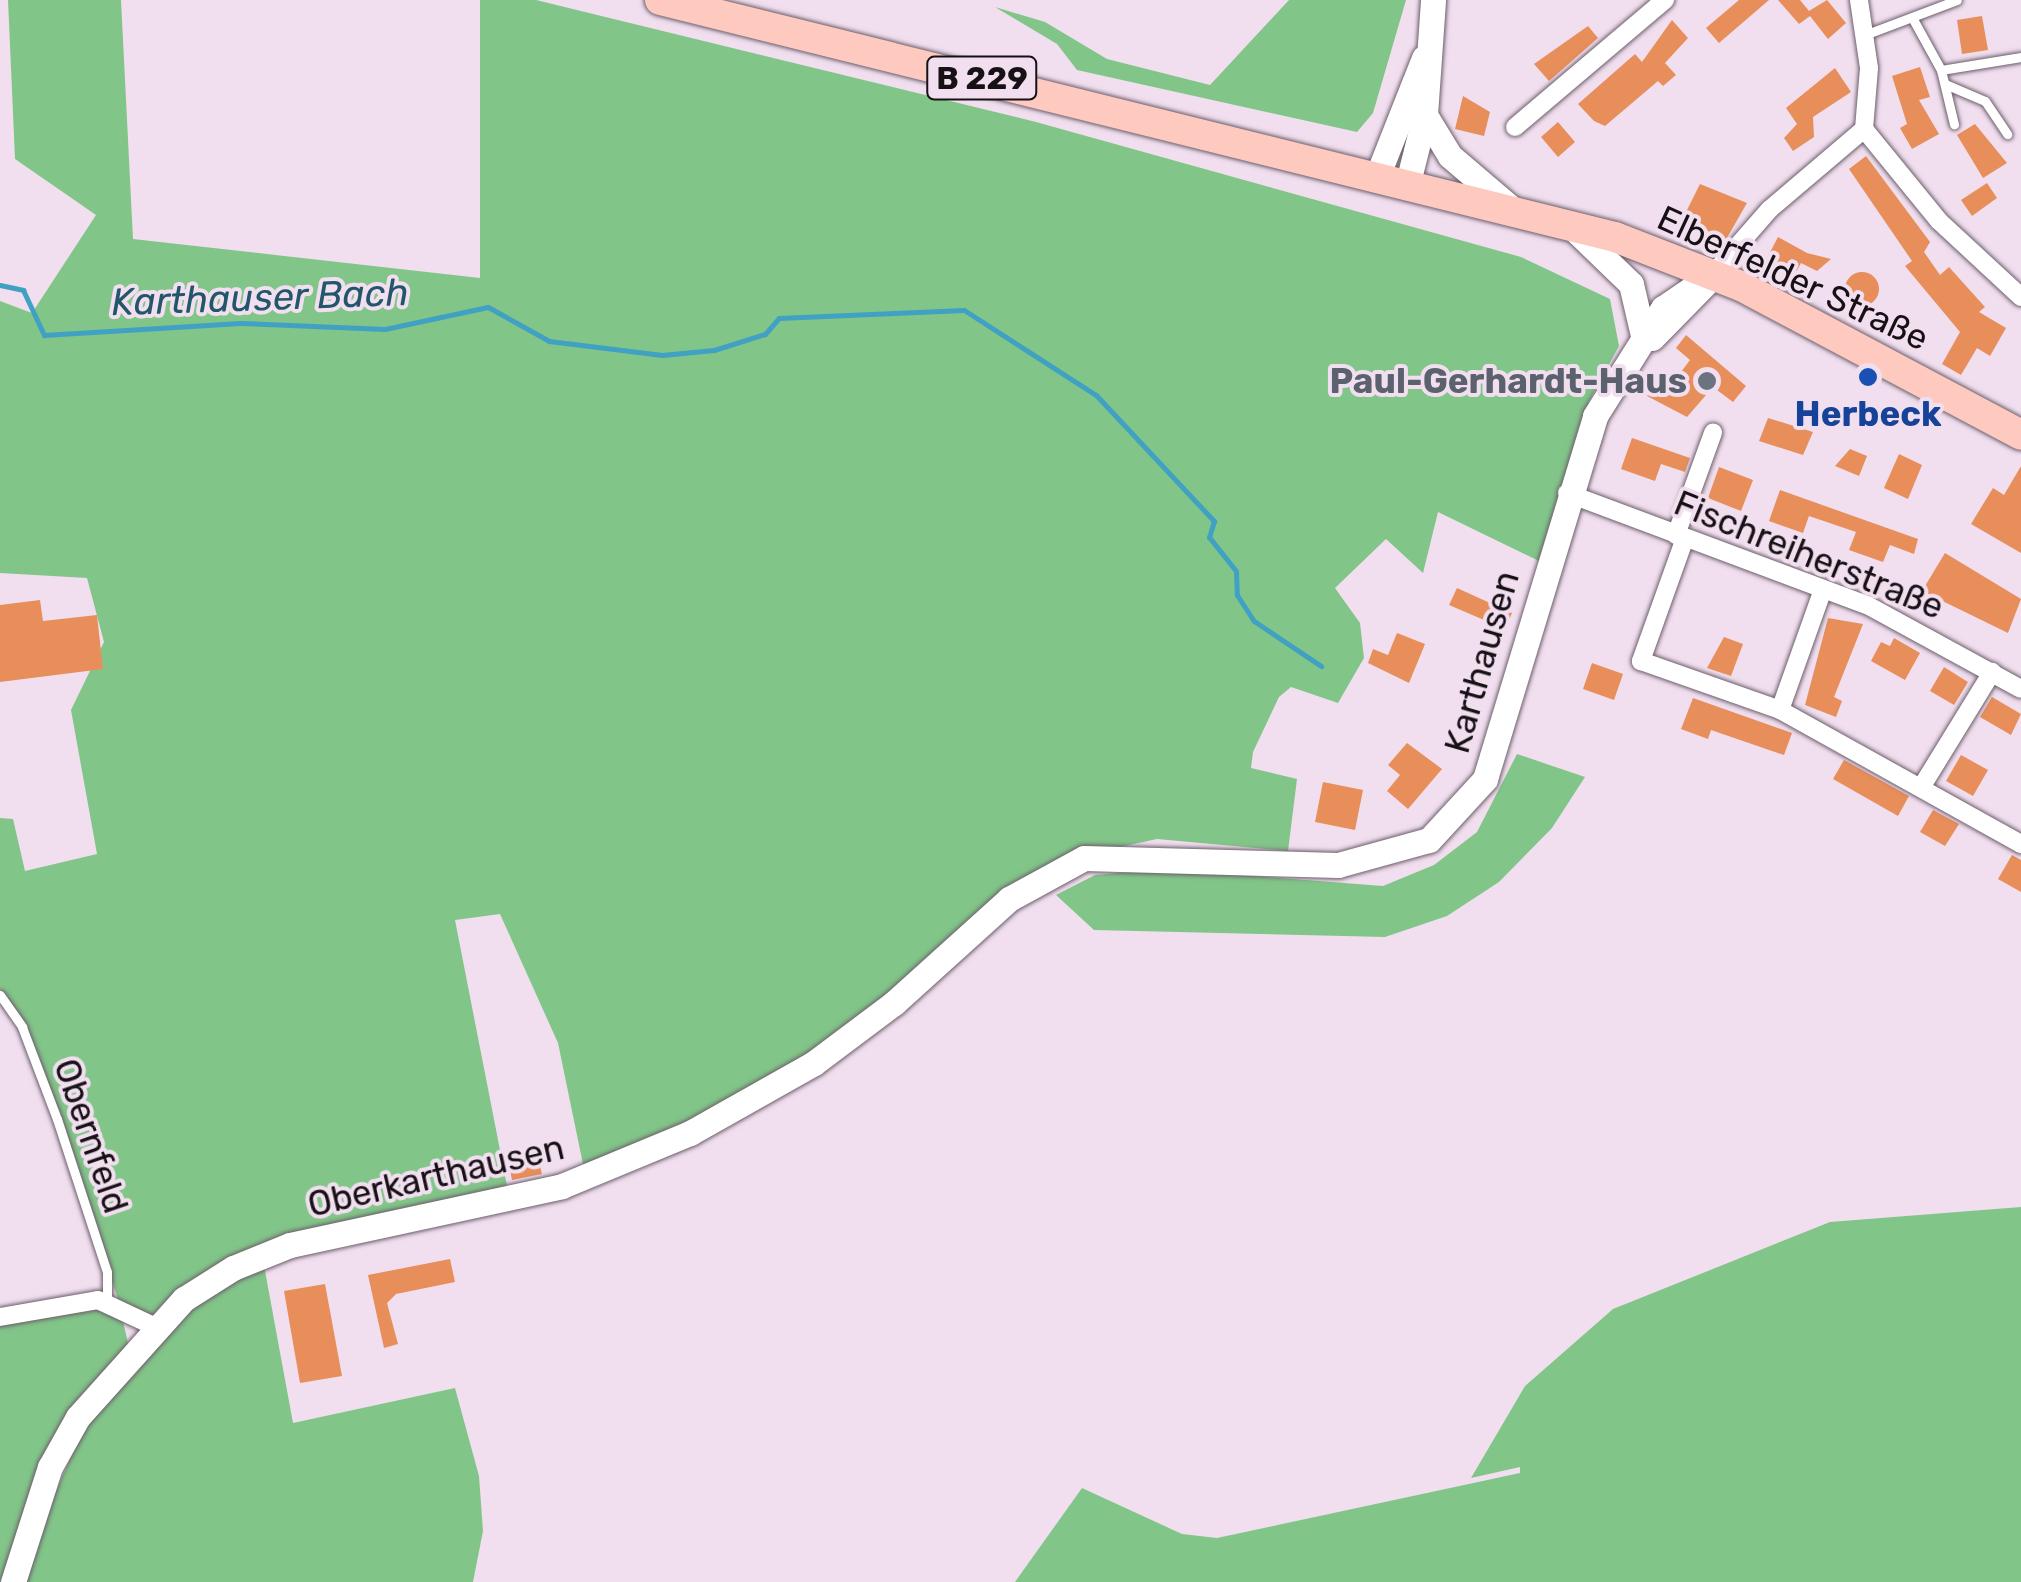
<!DOCTYPE html>
<meta charset="utf-8">
<style>
body{margin:0}
#map{position:relative;width:2021px;height:1582px;overflow:hidden;background:#f1dfef;font-family:Rubik,sans-serif}
div>[style]{position:absolute}
[style*='--x']{left:calc(var(--x)*1px);top:calc(var(--y)*1px);width:calc(var(--w)*1px);rotate:calc(var(--a)*1deg)}
.green>*{inset:0;background:#82c589}
.stream>*{height:5px;margin:-2.5px;padding:0 2.5px;transform-origin:2.5px;border-radius:2.5px;background:#41a1c3}
.building>*{inset:0;background:#e78e5b}
.round{border-radius:50%}
.roads{filter:drop-shadow(0 0 2px #6c5e6b) drop-shadow(0 0 2px #6c5e6b)}
.service>*{height:9px;margin:-4.5px;padding:0 4.5px;transform-origin:4.5px;border-radius:4.5px;background:#fff}
.minor>*{height:18px;margin:-9px;padding:0 9px;transform-origin:9px;border-radius:9px;background:#fff}
.secondary>*{height:25px;margin:-12.5px;padding:0 12.5px;transform-origin:12.5px;border-radius:12.5px;background:#fff}
.primary>*{height:30px;margin:-15px;padding:0 15px;transform-origin:15px;border-radius:15px;background:#fecabf}
.dots>*{width:28px;height:28px;translate:-50% -50%;box-sizing:border-box;border:5px solid #f1dfef;border-radius:50%}
span{translate:-50% -50%;white-space:nowrap;text-align:center;line-height:1.15;-webkit-text-stroke:8px #f1dfef;paint-order:stroke}
.shield-label span{padding:2px 8px;background:#f1dfef;border:2px solid;border-radius:8px;-webkit-text-stroke-width:0}
.shield-label{font-size:32px;color:#171116;font-weight:700}
.street-label{font-size:35px;color:#171116}
.worship-label{font-size:35px;color:#5b616d;font-weight:700}
.right{translate:-100% -50%;text-align:right}
.transit-label{font-size:35px;color:#164399;font-weight:700}
.water-label{font-size:38px;color:#225669;font-style:italic}
</style>
<div id="map">
<div class="green">
<i style="clip-path:polygon(8px 0,121px 0,133px 239px,480px 278px,480px 0,536px 0,1036px 122px,1521px 257px,1610px 299px,1619px 346px,1589px 401px,1539px 561px,1438px 512px,1423px 573px,1386px 539px,1335px 588px,1360px 623px,1364px 658px,1338px 703px,1291px 687px,1279px 697px,1253px 752px,1251px 768px,1297px 779px,1288px 851px,1157px 839px,1083px 855px,812px 1057px,585px 1174px,558px 1043px,500px 914px,455px 920px,509px 1196px,278px 1253px,156px 1323px,119px 1302px,26px 1028px,0 989px,0 818px,13px 819px,25px 871px,97px 854px,71px 710px,104px 642px,87px 578px,0 573px,0 301px,32px 313px,96px 215px,15px 159px)"></i>
<i style="clip-path:polygon(1289px 0,1406px 0,1373px 113px,1357px 132px,1077px 70px,1057px 44px,995px 7px,1045px 22px,1107px 59px,1210px 85px)"></i>
<i style="clip-path:polygon(1517px 754px,1585px 777px,1552px 828px,1499px 882px,1447px 916px,1385px 937px,1094px 930px,1056px 895px,1095px 875px,1162px 869px,1383px 886px,1434px 865px,1477px 832px)"></i>
<i style="clip-path:polygon(2021px 1207px,2021px 1582px,1015px 1582px,1082px 1488px,1182px 1534px,1217px 1538px,1520px 1473px,1520px 1467px,1471px 1478px,1525px 1386px,1613px 1309px,1830px 1222px)"></i>
<i style="clip-path:polygon(263px 1260px,293px 1423px,455px 1388px,479px 1476px,483px 1531px,473px 1582px,17px 1582px,85px 1424px,178px 1310px)"></i>
<i style="clip-path:polygon(97px 1308px,122px 1317px,128px 1343px,75px 1417px,11px 1582px,0 1582px,0 1324px)"></i>
</div>
<div class="stream">
<i style="--x:0;--y:285;--w:24;--a:12"></i>
<i style="--x:23;--y:290;--w:50;--a:65"></i>
<i style="--x:44;--y:335;--w:197;--a:-3.5"></i>
<i style="--x:241;--y:323;--w:144;--a:2.4"></i>
<i style="--x:385;--y:329;--w:105;--a:-12.1"></i>
<i style="--x:488;--y:307;--w:70;--a:29.1"></i>
<i style="--x:549;--y:341;--w:114;--a:7.1"></i>
<i style="--x:662;--y:355;--w:52;--a:-5.5"></i>
<i style="--x:714;--y:350;--w:53;--a:-17.4"></i>
<i style="--x:765;--y:334;--w:21;--a:-49"></i>
<i style="--x:779;--y:318;--w:185;--a:-2.5"></i>
<i style="--x:964;--y:310;--w:157;--a:32.8"></i>
<i style="--x:1096;--y:395;--w:173;--a:46.9"></i>
<i style="--x:1214;--y:521;--w:17;--a:107"></i>
<i style="--x:1209;--y:537;--w:43;--a:51.5"></i>
<i style="--x:1236;--y:571;--w:24;--a:88"></i>
<i style="--x:1237;--y:595;--w:31;--a:57"></i>
<i style="--x:1254;--y:621;--w:81;--a:33.9"></i>
</div>
<div class="building">
<i style="clip-path:polygon(1739px 0,1769px 0,1719px 43px,1706px 28px)"></i>
<i style="clip-path:polygon(1778px 0,1800px 0,1809px 11px,1827px 0,1846px 23px,1828px 39px,1810px 16px,1799px 24px)"></i>
<i style="clip-path:polygon(1982px 16px,1988px 50px,1962px 54px,1957px 20px)"></i>
<i style="clip-path:polygon(1672px 20px,1688px 38px,1665px 63px,1676px 75px,1663px 86px,1658px 81px,1605px 126px,1594px 121px,1578px 104px,1635px 54px,1642px 62px)"></i>
<i style="clip-path:polygon(1588px 26px,1598px 38px,1549px 81px,1534px 64px)"></i>
<i style="clip-path:polygon(1920px 67px,1930px 97px,1919px 100px,1939px 134px,1912px 149px,1900px 128px,1907px 124px,1892px 76px)"></i>
<i style="clip-path:polygon(1835px 68px,1851px 92px,1813px 117px,1814px 137px,1793px 151px,1784px 138px,1797px 124px,1786px 108px)"></i>
<i style="clip-path:polygon(1463px 96px,1490px 112px,1484px 136px,1455px 129px)"></i>
<i style="clip-path:polygon(1558px 122px,1575px 142px,1558px 157px,1541px 137px)"></i>
<i style="clip-path:polygon(1975px 124px,2007px 163px,1983px 178px,1957px 135px)"></i>
<i style="clip-path:polygon(1866px 156px,1930px 242px,1924px 252px,1940px 275px,1949px 267px,1985px 307px,1979px 312px,2006px 328px,1990px 356px,1977px 348px,1961px 375px,1942px 364px,1960px 332px,1905px 266px,1912px 261px,1849px 169px)"></i>
<i style="clip-path:polygon(1987px 183px,1997px 198px,1972px 216px,1961px 200px)"></i>
<i style="clip-path:polygon(1700px 184px,1747px 203px,1724px 243px,1685px 214px)"></i>
<i style="clip-path:polygon(1778px 237px,1807px 253px,1831px 259px,1817px 271px,1801px 263px,1795px 274px,1767px 258px)"></i>
<i class="round" style="left:1845px;top:272px;width:34px;height:34px"></i>
<i style="clip-path:polygon(1686px 335px,1746px 386px,1733px 402px,1713px 387px,1687px 417px,1647px 396px,1662px 377px,1672px 384px,1690px 360px,1676px 348px)"></i>
<i style="clip-path:polygon(1768px 418px,1813px 432px,1803px 455px,1759px 441px)"></i>
<i style="clip-path:polygon(1632px 438px,1690px 458px,1685px 472px,1661px 464px,1655px 481px,1621px 469px)"></i>
<i style="clip-path:polygon(1850px 449px,1867px 456px,1859px 476px,1835px 466px)"></i>
<i style="clip-path:polygon(1899px 454px,1922px 465px,1908px 499px,1884px 488px)"></i>
<i style="clip-path:polygon(2021px 466px,2021px 553px,1971px 524px,1993px 488px,2004px 495px)"></i>
<i style="clip-path:polygon(1719px 467px,1753px 480px,1741px 511px,1708px 498px)"></i>
<i style="clip-path:polygon(1780px 490px,1918px 539px,1914px 554px,1890px 545px,1883px 562px,1849px 550px,1856px 532px,1809px 516px,1803px 533px,1769px 521px)"></i>
<i style="clip-path:polygon(1945px 553px,2021px 599px,2008px 633px,1922px 591px)"></i>
<i style="clip-path:polygon(1457px 588px,1512px 613px,1505px 629px,1449px 605px)"></i>
<i style="clip-path:polygon(40px 600px,43px 621px,97px 615px,103px 669px,0 682px,0 605px)"></i>
<i style="clip-path:polygon(1828px 618px,1863px 624px,1834px 697px,1842px 701px,1836px 717px,1805px 705px)"></i>
<i style="clip-path:polygon(1397px 633px,1425px 644px,1409px 683px,1368px 663px,1373px 649px,1388px 655px)"></i>
<i style="clip-path:polygon(1724px 637px,1743px 644px,1731px 676px,1707px 668px)"></i>
<i style="clip-path:polygon(1894px 638px,1920px 653px,1905px 680px,1871px 661px,1881px 642px,1890px 646px)"></i>
<i style="clip-path:polygon(1592px 663px,1623px 674px,1614px 700px,1583px 689px)"></i>
<i style="clip-path:polygon(1944px 667px,1968px 682px,1954px 705px,1930px 691px)"></i>
<i style="clip-path:polygon(1992px 697px,2021px 714px,2011px 735px,1980px 717px)"></i>
<i style="clip-path:polygon(1693px 698px,1792px 733px,1784px 755px,1711px 730px,1708px 739px,1681px 729px)"></i>
<i style="clip-path:polygon(1407px 743px,1442px 769px,1408px 809px,1387px 791px,1400px 775px,1388px 765px)"></i>
<i style="clip-path:polygon(1961px 755px,1988px 770px,1973px 796px,1946px 781px)"></i>
<i style="clip-path:polygon(1844px 760px,1909px 796px,1898px 816px,1833px 779px)"></i>
<i style="clip-path:polygon(1323px 782px,1363px 790px,1355px 830px,1315px 822px)"></i>
<i style="clip-path:polygon(1933px 810px,1959px 824px,1945px 846px,1920px 832px)"></i>
<i style="clip-path:polygon(2012px 855px,2021px 860px,2021px 892px,1998px 879px)"></i>
<i style="clip-path:polygon(537px 1154px,542px 1174px,512px 1180px,508px 1160px)"></i>
<i style="clip-path:polygon(450px 1259px,455px 1282px,396px 1294px,387px 1303px,398px 1344px,384px 1348px,368px 1275px)"></i>
<i style="clip-path:polygon(325px 1284px,342px 1376px,300px 1383px,284px 1291px)"></i>
</div>
<div class="roads">
<div class="service">
<i style="--x:1914;--y:21;--w:56;--a:61.1"></i>
<i style="--x:1941;--y:70;--w:56;--a:76.5"></i>
<i style="--x:1867;--y:34;--w:96;--a:-20.7"></i>
<i style="--x:1941;--y:70;--w:81;--a:-9.2"></i>
<i style="--x:1945;--y:84;--w:43;--a:23"></i>
<i style="--x:1985;--y:101;--w:40;--a:56"></i>
<i style="--x:0;--y:995;--w:39;--a:55"></i>
<i style="--x:22;--y:1027;--w:98;--a:69.2"></i>
<i style="--x:57;--y:1119;--w:161;--a:71.9"></i>
<i style="--x:107;--y:1272;--w:29;--a:90"></i>
</div>
<div class="minor">
<i style="--x:1515;--y:127;--w:197;--a:-40.3"></i>
<i style="--x:1864;--y:129;--w:119;--a:50.8"></i>
<i style="--x:1939;--y:221;--w:112;--a:42.8"></i>
<i style="--x:1713;--y:274;--w:86;--a:-48.8"></i>
<i style="--x:1770;--y:209;--w:123;--a:-40.4"></i>
<i style="--x:1864;--y:129;--w:61;--a:-85.3"></i>
<i style="--x:1869;--y:68;--w:69;--a:-98.4"></i>
<i style="--x:1567;--y:493;--w:320;--a:20.5"></i>
<i style="--x:1867;--y:605;--w:175;--a:28.6"></i>
<i style="--x:1676;--y:535;--w:109;--a:-70.1"></i>
<i style="--x:1685;--y:538;--w:131;--a:109.7"></i>
<i style="--x:1641;--y:661;--w:147;--a:19.4"></i>
<i style="--x:1780;--y:710;--w:128;--a:-70.4"></i>
<i style="--x:1780;--y:710;--w:276;--a:29.1"></i>
<i style="--x:1922;--y:786;--w:134;--a:-58.4"></i>
<i style="--x:0;--y:1317;--w:99;--a:-9.8"></i>
<i style="--x:98;--y:1300;--w:64;--a:25"></i>
</div>
<div class="secondary">
<i style="--x:1425;--y:115;--w:48;--a:58.6"></i>
<i style="--x:1450;--y:156;--w:79;--a:40.4"></i>
<i style="--x:1378;--y:174;--w:125;--a:-68.4"></i>
<i style="--x:1408;--y:182;--w:69;--a:-75.8"></i>
<i style="--x:1425;--y:115;--w:115;--a:-86"></i>
<i style="--x:1572;--y:227;--w:82;--a:44"></i>
<i style="--x:1631;--y:284;--w:57;--a:76.9"></i>
<i style="--x:1652;--y:338;--w:84;--a:-45.5"></i>
<i style="--x:13;--y:1582;--w:121;--a:-72.2"></i>
<i style="--x:50;--y:1467;--w:57;--a:-60.8"></i>
<i style="--x:78;--y:1417;--w:159;--a:-48.1"></i>
<i style="--x:184;--y:1299;--w:58;--a:-32.3"></i>
<i style="--x:233;--y:1268;--w:61;--a:-22"></i>
<i style="--x:290;--y:1245;--w:278;--a:-12.2"></i>
<i style="--x:562;--y:1186;--w:139;--a:-22.5"></i>
<i style="--x:690;--y:1133;--w:142;--a:-29.4"></i>
<i style="--x:814;--y:1063;--w:100;--a:-36.9"></i>
<i style="--x:894;--y:1003;--w:155;--a:-42.1"></i>
<i style="--x:1009;--y:899;--w:85;--a:-28.7"></i>
<i style="--x:1084;--y:858;--w:254;--a:1.6"></i>
<i style="--x:1338;--y:865;--w:94;--a:-15.4"></i>
<i style="--x:1429;--y:840;--w:83;--a:-47.4"></i>
<i style="--x:1485;--y:779;--w:379;--a:-73.1"></i>
<i style="--x:1595;--y:416;--w:128;--a:-57.8"></i>
<i style="--x:1663;--y:308;--w:60;--a:-34.2"></i>
</div>
<div class="primary">
<i style="--x:660;--y:0;--w:984;--a:13.94"></i>
<i style="--x:1615;--y:237;--w:135;--a:21.3"></i>
<i style="--x:1741;--y:286;--w:317;--a:28"></i>
</div>
</div>
<div class="dots">
<i style="left:1868px;top:377px;background:#1a4fb4"></i>
<i style="left:1707px;top:381px;background:#6b7280"></i>
</div>
<div class="shield-label">
<span style="left:982px;top:78px">B 229</span>
</div>
<div class="street-label">
<span style="left:1793px;top:278px;rotate:25deg">Elberfelder Straße</span>
<span style="left:1809px;top:555px;rotate:22deg">Fischreiherstraße</span>
<span style="left:1482px;top:662px;rotate:-74deg">Karthausen</span>
<span style="left:91px;top:1136px;rotate:71deg">Obernfeld</span>
<span style="left:436px;top:1176px;rotate:-13deg">Oberkarthausen</span>
</div>
<div class="worship-label">
<span class="right" style="left:1687px;top:381px">Paul-Gerhardt-Haus</span>
</div>
<div class="transit-label">
<span style="left:1868px;top:414px">Herbeck</span>
</div>
<div class="water-label">
<span style="left:260px;top:298px;rotate:-2deg">Karthauser Bach</span>
</div>
</div>
